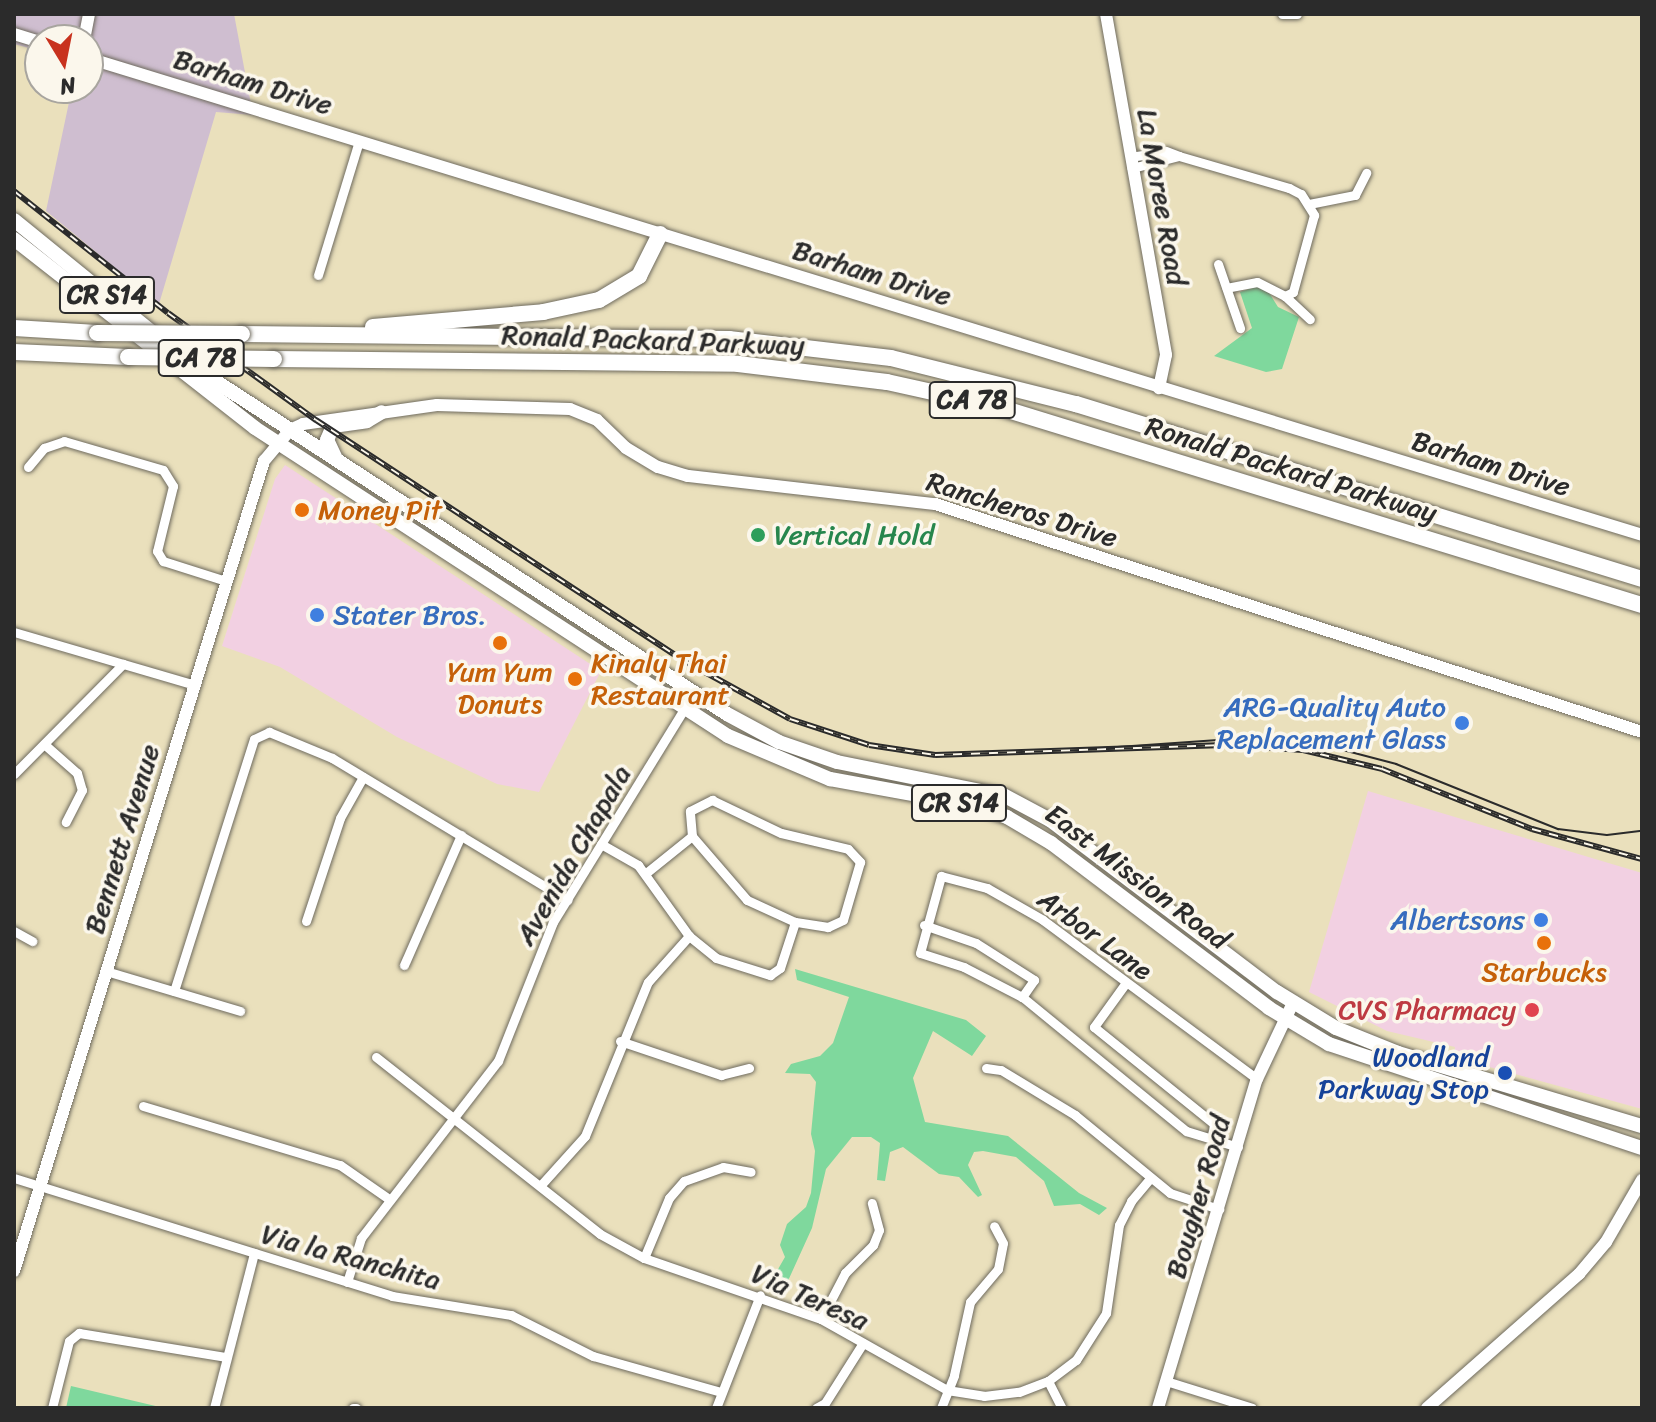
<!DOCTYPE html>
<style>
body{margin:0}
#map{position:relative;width:1656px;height:1422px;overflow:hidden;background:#eae0bc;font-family:Sriracha,sans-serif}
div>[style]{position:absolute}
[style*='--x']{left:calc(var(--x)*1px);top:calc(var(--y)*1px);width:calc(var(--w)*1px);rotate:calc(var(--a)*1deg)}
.built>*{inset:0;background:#f2d0e2}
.industrial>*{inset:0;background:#cfbed0}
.green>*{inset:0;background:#7fd89d}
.roads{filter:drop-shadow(0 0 2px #6e6a5e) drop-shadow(0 0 2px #6e6a5e)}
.street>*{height:9px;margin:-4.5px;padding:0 4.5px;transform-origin:4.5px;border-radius:4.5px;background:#fff}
.secondary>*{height:12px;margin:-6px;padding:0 6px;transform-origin:6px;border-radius:6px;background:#fff}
.primary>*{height:14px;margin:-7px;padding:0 7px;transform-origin:7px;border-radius:7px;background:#fff}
.highway>*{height:16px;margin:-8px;padding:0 8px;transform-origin:8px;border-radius:8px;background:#fff}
.tram>*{height:2px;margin:-1px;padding:0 1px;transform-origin:1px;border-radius:1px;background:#2b2b2b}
.rail>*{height:6px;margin-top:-3px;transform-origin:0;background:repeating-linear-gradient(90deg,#fbf7ec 0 9px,#2b2b2b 0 18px);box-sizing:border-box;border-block:2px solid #2b2b2b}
.bridges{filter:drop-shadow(0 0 2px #6e6a5e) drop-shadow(0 0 2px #6e6a5e)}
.highway-bridge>*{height:16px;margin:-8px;padding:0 8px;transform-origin:8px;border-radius:8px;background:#fff}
.dots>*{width:22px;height:22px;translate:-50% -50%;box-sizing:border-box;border:4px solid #fbf7ec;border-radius:50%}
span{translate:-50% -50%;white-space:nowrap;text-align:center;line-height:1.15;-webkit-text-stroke:7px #fbf7ec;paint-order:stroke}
.shield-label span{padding:2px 6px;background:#fbf7ec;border:2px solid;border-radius:6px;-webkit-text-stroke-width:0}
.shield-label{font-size:26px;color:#2b2b2b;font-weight:700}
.street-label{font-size:28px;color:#2b2b2b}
.food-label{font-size:28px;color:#c56008}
.left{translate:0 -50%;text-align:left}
.leisure-label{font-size:28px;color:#27864d}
.shop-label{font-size:28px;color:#366cbe}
.right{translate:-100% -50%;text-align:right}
.health-label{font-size:28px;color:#be3a42}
.transit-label{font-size:28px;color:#164399}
.frame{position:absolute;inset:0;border:16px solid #2b2b2b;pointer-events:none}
.north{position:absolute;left:24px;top:24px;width:80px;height:80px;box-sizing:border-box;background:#fbf7ec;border:2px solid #a8a59f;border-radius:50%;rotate:170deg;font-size:22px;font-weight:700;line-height:32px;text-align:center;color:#2b2b2b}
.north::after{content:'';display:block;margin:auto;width:28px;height:36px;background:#c8321e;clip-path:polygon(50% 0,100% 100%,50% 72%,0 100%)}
</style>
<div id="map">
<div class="built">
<i style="clip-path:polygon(285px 465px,601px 671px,539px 792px,497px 784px,397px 737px,280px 667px,222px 646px,275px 479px)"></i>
<i style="clip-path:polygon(1368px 791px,1642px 873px,1642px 1109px,1453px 1057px,1455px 1047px,1387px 1031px,1309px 992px)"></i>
</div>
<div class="industrial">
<i style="clip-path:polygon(14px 14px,234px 14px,253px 115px,216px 112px,159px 304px,46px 211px,72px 88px,88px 88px,88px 40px,40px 40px,40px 51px,14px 44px)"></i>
</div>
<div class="green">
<i style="clip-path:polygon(1258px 286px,1266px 288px,1278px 307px,1299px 317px,1282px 369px,1266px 372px,1214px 356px,1252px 328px,1240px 292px)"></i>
<i style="clip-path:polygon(795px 969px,966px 1020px,986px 1036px,972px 1056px,933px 1031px,913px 1078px,925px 1122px,1008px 1136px,1079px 1193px,1107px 1208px,1099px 1215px,1080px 1204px,1054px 1206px,1044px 1181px,1016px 1157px,983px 1151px,974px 1152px,968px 1165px,982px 1195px,978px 1197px,959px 1177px,939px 1174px,903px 1147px,890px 1152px,885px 1181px,877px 1180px,880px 1143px,871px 1137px,852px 1137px,826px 1169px,812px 1228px,787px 1283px,773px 1278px,785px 1257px,780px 1245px,787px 1224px,806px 1207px,811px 1193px,815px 1151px,811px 1134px,816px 1082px,810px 1074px,785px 1073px,791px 1064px,820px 1056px,833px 1043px,849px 997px,797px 980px)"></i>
<i style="clip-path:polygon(71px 1386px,164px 1408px,66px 1408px)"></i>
</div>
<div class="roads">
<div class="street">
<i style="--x:1282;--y:14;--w:15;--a:0"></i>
<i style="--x:1179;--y:156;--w:115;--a:16.2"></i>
<i style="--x:1289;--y:188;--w:13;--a:27"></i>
<i style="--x:1301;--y:194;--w:25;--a:58"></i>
<i style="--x:1314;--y:215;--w:80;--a:105.3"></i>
<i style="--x:1293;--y:292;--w:9;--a:153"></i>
<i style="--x:1285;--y:296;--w:31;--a:-153"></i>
<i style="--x:1257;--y:282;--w:31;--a:169"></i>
<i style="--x:1130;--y:157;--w:36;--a:-9"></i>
<i style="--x:1166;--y:151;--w:14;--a:21"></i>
<i style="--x:1179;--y:156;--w:49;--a:165.7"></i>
<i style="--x:1309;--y:204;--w:47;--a:-11.1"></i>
<i style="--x:1355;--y:195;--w:25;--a:-63"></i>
<i style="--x:1218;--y:264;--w:68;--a:71"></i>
<i style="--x:318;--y:275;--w:140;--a:-73"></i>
<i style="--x:1285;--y:296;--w:34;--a:43"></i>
<i style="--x:28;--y:467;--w:25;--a:-50"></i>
<i style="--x:44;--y:448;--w:21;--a:-19"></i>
<i style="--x:64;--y:441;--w:103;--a:16.3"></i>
<i style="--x:163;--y:470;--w:19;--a:58"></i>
<i style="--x:173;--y:486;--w:67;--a:103.8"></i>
<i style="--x:157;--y:551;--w:12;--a:59"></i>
<i style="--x:163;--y:561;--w:66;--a:17.6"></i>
<i style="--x:14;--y:632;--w:189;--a:16.3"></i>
<i style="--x:44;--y:744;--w:44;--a:41.3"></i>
<i style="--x:77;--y:773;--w:18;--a:74"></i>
<i style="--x:82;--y:790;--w:36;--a:117"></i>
<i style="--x:14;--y:774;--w:155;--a:-45.3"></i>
<i style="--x:712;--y:800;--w:76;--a:25.6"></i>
<i style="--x:781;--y:833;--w:69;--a:13.4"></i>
<i style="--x:848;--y:849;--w:18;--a:47"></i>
<i style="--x:860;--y:862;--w:60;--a:106.3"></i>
<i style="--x:843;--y:920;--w:17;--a:155"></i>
<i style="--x:828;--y:927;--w:33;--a:-171"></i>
<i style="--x:795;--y:922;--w:53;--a:-155.4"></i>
<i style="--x:747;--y:900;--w:84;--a:-130.7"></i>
<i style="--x:692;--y:836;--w:25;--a:-95"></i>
<i style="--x:690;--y:811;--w:25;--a:-27"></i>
<i style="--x:601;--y:844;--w:43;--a:29.6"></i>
<i style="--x:638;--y:865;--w:87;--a:54.3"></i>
<i style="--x:689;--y:936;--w:35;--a:39"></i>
<i style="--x:716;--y:958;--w:57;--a:17.5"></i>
<i style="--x:770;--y:975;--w:12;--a:-35"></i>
<i style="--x:780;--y:968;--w:48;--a:-71.9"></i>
<i style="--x:646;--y:873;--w:59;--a:-38.8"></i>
<i style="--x:306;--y:921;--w:108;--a:-71.7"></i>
<i style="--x:340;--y:818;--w:47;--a:-60.7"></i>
<i style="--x:924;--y:925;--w:55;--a:19.1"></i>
<i style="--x:976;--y:943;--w:69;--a:32.5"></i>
<i style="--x:1034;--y:980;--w:21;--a:125"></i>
<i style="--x:14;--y:931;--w:21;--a:29"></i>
<i style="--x:404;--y:965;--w:142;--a:-66.3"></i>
<i style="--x:106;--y:971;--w:140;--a:16.6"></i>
<i style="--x:1125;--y:984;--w:53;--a:125.8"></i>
<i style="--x:1094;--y:1027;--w:154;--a:38.9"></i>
<i style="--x:1214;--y:1124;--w:15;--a:98"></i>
<i style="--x:174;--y:991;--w:264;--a:-72.4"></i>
<i style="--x:254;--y:739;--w:17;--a:-25"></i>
<i style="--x:269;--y:732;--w:68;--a:22.4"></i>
<i style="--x:332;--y:758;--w:275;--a:31.1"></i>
<i style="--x:620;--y:1041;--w:107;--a:18.6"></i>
<i style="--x:721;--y:1075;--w:29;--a:-14"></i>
<i style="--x:376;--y:1057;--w:285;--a:38.3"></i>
<i style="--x:600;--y:1234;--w:50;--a:28.6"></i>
<i style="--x:644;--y:1258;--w:187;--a:19"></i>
<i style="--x:821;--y:1319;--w:145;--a:29.4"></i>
<i style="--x:947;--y:1390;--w:37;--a:9"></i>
<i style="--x:984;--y:1396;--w:35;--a:-7"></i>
<i style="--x:1019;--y:1392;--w:31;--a:-21"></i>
<i style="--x:1048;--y:1381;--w:35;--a:-37"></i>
<i style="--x:1076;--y:1360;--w:56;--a:-57.4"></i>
<i style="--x:1106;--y:1313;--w:89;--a:-81.6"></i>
<i style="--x:1119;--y:1225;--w:27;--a:-63"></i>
<i style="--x:1131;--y:1201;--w:30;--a:-50"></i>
<i style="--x:986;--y:1068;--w:15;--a:8"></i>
<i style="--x:1001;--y:1070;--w:87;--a:31.3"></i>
<i style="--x:1075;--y:1115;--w:123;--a:39.4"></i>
<i style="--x:1170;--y:1193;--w:52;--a:18.1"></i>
<i style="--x:143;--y:1106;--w:206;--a:16.7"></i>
<i style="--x:340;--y:1165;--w:60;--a:34.8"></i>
<i style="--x:1238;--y:1147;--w:54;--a:-162.9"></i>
<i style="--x:1186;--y:1131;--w:212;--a:-140.7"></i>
<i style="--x:1022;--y:997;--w:65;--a:-152.7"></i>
<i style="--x:964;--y:967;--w:46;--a:-162.3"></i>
<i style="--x:920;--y:953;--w:80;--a:-74.7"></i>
<i style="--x:941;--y:876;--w:48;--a:14.6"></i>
<i style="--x:987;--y:888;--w:64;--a:29.7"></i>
<i style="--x:1043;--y:920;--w:267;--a:36.6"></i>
<i style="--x:14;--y:1178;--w:396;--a:17.3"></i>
<i style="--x:392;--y:1296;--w:121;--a:9.1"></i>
<i style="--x:511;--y:1315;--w:92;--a:26.6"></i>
<i style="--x:593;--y:1356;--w:133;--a:15.7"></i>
<i style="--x:540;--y:1186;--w:67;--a:-48"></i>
<i style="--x:585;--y:1136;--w:166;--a:-67.8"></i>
<i style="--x:648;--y:982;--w:62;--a:-48.3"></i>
<i style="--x:644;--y:1258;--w:65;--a:-67.4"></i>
<i style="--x:669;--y:1198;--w:23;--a:-49"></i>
<i style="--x:684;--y:1181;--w:41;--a:-19.7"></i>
<i style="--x:723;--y:1167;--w:28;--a:10"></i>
<i style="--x:347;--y:1282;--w:46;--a:-72.3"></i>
<i style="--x:361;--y:1238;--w:224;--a:-52.3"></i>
<i style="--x:498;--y:1061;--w:149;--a:-68.4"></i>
<i style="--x:553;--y:922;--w:269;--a:-58.4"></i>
<i style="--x:821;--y:1319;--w:52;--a:-62.4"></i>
<i style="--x:845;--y:1273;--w:40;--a:-45"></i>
<i style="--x:873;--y:1245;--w:16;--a:-68"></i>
<i style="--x:879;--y:1230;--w:28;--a:-105"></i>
<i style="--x:1048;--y:1381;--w:30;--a:63"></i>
<i style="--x:1166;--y:1381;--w:90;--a:17.4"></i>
<i style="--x:52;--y:1408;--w:69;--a:-75.8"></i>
<i style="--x:69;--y:1341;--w:13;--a:-39"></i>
<i style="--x:79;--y:1333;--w:148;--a:9.3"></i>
<i style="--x:214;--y:1408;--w:160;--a:-75.5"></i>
<i style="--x:353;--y:1408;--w:3;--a:0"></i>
<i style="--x:716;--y:1408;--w:121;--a:-68.7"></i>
<i style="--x:816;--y:1408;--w:10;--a:-29"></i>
<i style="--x:825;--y:1403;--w:71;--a:-57.7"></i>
<i style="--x:941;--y:1408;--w:35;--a:-68"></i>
<i style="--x:954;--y:1375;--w:75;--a:-77.6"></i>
<i style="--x:970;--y:1302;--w:43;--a:-49.7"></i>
<i style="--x:998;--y:1269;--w:26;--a:-79"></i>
<i style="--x:1003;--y:1243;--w:19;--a:-118"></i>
</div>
<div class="secondary">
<i style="--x:1106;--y:14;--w:346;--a:80"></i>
<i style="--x:1166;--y:355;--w:34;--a:102"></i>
<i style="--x:14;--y:34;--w:27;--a:17"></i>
<i style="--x:84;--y:40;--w:26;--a:-79"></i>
<i style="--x:88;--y:58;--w:1626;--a:17.06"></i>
<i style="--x:14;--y:1271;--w:848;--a:-72.85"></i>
<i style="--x:264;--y:461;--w:40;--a:-50"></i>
<i style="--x:290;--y:430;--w:14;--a:-25"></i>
<i style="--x:303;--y:424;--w:135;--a:-8.1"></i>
<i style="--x:437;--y:405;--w:133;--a:1.7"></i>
<i style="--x:570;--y:409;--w:29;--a:22"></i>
<i style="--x:597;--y:420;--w:40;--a:44"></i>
<i style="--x:626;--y:448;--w:37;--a:31"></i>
<i style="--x:658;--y:467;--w:31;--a:17"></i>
<i style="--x:688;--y:476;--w:249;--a:6.5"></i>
<i style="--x:935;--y:504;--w:743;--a:17.87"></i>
<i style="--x:1158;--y:1408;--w:344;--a:-73.3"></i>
<i style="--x:1257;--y:1079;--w:84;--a:-64.7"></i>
<i style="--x:1427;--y:1408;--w:203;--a:-41.4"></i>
<i style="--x:1579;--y:1274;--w:42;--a:-49.8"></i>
<i style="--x:1606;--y:1242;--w:72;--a:-59.9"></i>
</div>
<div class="primary">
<i style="--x:14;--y:220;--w:240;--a:39.1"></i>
<i style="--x:200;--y:371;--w:629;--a:33.06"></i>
<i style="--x:727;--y:714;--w:59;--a:28.3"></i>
<i style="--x:779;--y:742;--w:61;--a:19"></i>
<i style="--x:837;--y:762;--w:171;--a:11.4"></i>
<i style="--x:1005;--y:796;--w:51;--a:28.1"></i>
<i style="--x:1050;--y:820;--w:285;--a:37.2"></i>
<i style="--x:1277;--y:992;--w:69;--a:31.4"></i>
<i style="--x:1336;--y:1028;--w:67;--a:22"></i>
<i style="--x:1398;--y:1053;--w:255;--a:16.7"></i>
<i style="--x:14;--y:239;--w:306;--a:38.1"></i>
<i style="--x:255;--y:428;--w:564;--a:33.07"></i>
<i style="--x:728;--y:736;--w:111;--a:22.9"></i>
<i style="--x:830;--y:779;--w:140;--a:10.3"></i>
<i style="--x:968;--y:804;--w:41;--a:18.4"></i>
<i style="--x:1007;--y:817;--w:51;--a:30.6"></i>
<i style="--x:1051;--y:843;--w:273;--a:37.1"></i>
<i style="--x:1269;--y:1008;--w:70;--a:31"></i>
<i style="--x:1329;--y:1044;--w:330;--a:18.4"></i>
<i style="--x:336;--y:459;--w:21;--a:-115"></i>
<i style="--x:327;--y:440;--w:15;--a:-67"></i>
<i style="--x:333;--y:426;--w:34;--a:-8"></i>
<i style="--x:367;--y:421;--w:17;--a:-31"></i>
</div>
<div class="highway">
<i style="--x:373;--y:327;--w:171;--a:-5"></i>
<i style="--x:543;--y:312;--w:57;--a:-12.1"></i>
<i style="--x:599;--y:300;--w:47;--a:-31"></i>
<i style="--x:639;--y:276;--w:47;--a:-63.4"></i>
<i style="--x:14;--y:328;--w:83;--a:3.4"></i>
<i style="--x:242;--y:334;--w:487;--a:0.6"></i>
<i style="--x:729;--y:339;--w:163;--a:6.7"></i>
<i style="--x:891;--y:358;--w:191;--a:14"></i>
<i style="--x:1076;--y:404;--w:592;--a:17.18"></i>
<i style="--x:14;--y:352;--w:114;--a:2.5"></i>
<i style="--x:274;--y:359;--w:464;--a:0.6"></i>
<i style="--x:738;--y:364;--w:150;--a:6.9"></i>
<i style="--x:887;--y:382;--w:111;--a:12.5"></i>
<i style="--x:995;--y:406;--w:677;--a:17.1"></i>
</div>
</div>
<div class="tram">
<i style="--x:1089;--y:749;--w:158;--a:-4"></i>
<i style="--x:1247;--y:738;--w:73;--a:4.7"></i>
<i style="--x:1320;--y:744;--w:79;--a:14.7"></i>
<i style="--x:1396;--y:764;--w:175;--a:21.9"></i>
<i style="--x:1558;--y:829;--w:49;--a:7"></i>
<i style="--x:1607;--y:835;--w:35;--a:-7"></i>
</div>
<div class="rail">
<i style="--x:14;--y:191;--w:196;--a:38.4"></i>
<i style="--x:168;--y:313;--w:183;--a:35.9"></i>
<i style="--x:316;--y:420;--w:439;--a:33.2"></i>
<i style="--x:683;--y:660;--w:122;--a:28.9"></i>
<i style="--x:790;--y:719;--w:83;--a:18.2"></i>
<i style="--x:869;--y:745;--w:67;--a:8.6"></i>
<i style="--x:935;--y:755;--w:289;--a:-2"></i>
<i style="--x:1224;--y:745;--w:79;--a:3.6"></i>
<i style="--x:1303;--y:750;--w:81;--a:13.5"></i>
<i style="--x:1382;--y:769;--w:162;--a:21.8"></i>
<i style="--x:1532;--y:829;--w:114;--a:15.3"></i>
</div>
<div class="bridges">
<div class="highway-bridge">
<i style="--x:97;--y:333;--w:145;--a:0.4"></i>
<i style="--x:128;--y:357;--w:146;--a:0.8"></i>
</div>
</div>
<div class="dots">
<i style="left:302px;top:510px;background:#e8710a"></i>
<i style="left:758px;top:535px;background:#2e9e5b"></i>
<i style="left:317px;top:615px;background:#3f7fe0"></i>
<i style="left:500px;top:643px;background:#e8710a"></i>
<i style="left:575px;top:679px;background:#e8710a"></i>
<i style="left:1462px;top:723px;background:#3f7fe0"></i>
<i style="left:1541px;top:920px;background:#3f7fe0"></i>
<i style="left:1544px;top:943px;background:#e8710a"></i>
<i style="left:1532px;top:1010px;background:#e0444e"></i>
<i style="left:1505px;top:1073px;background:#1a4fb4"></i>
</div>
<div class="shield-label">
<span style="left:107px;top:295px">CR S14</span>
<span style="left:201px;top:358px">CA 78</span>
<span style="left:972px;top:400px">CA 78</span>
<span style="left:959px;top:803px">CR S14</span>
</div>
<div class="street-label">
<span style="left:253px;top:82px;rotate:17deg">Barham Drive</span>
<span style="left:1162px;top:197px;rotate:80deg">La Moree Road</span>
<span style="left:872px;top:273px;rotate:17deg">Barham Drive</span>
<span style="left:653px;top:340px;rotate:2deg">Ronald Packard Parkway</span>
<span style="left:1491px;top:464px;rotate:17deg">Barham Drive</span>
<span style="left:1291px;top:470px;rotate:17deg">Ronald Packard Parkway</span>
<span style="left:1022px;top:510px;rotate:17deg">Rancheros Drive</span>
<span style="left:122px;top:839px;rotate:-73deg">Bennett Avenue</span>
<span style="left:573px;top:855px;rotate:-60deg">Avenida Chapala</span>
<span style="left:1137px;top:877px;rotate:37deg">East Mission Road</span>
<span style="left:1095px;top:935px;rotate:36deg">Arbor Lane</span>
<span style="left:1198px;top:1197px;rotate:-74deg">Bougher Road</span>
<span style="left:351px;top:1257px;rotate:15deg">Via la Ranchita</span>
<span style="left:810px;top:1297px;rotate:24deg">Via Teresa</span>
</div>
<div class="food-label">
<span class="left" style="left:318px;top:510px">Money Pit</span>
<span class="left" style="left:591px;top:679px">Kinaly Thai<br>Restaurant</span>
<span style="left:500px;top:688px">Yum Yum<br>Donuts</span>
<span style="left:1544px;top:972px">Starbucks</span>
</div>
<div class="leisure-label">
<span class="left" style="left:774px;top:535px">Vertical Hold</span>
</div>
<div class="shop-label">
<span class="left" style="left:333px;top:615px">Stater Bros.</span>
<span class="right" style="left:1446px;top:723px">ARG-Quality Auto<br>Replacement Glass</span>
<span class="right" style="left:1525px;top:920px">Albertsons</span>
</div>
<div class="health-label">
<span class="right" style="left:1516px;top:1010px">CVS Pharmacy</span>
</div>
<div class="transit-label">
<span class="right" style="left:1489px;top:1073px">Woodland<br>Parkway Stop</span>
</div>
<div class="frame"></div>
<div class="north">N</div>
</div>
